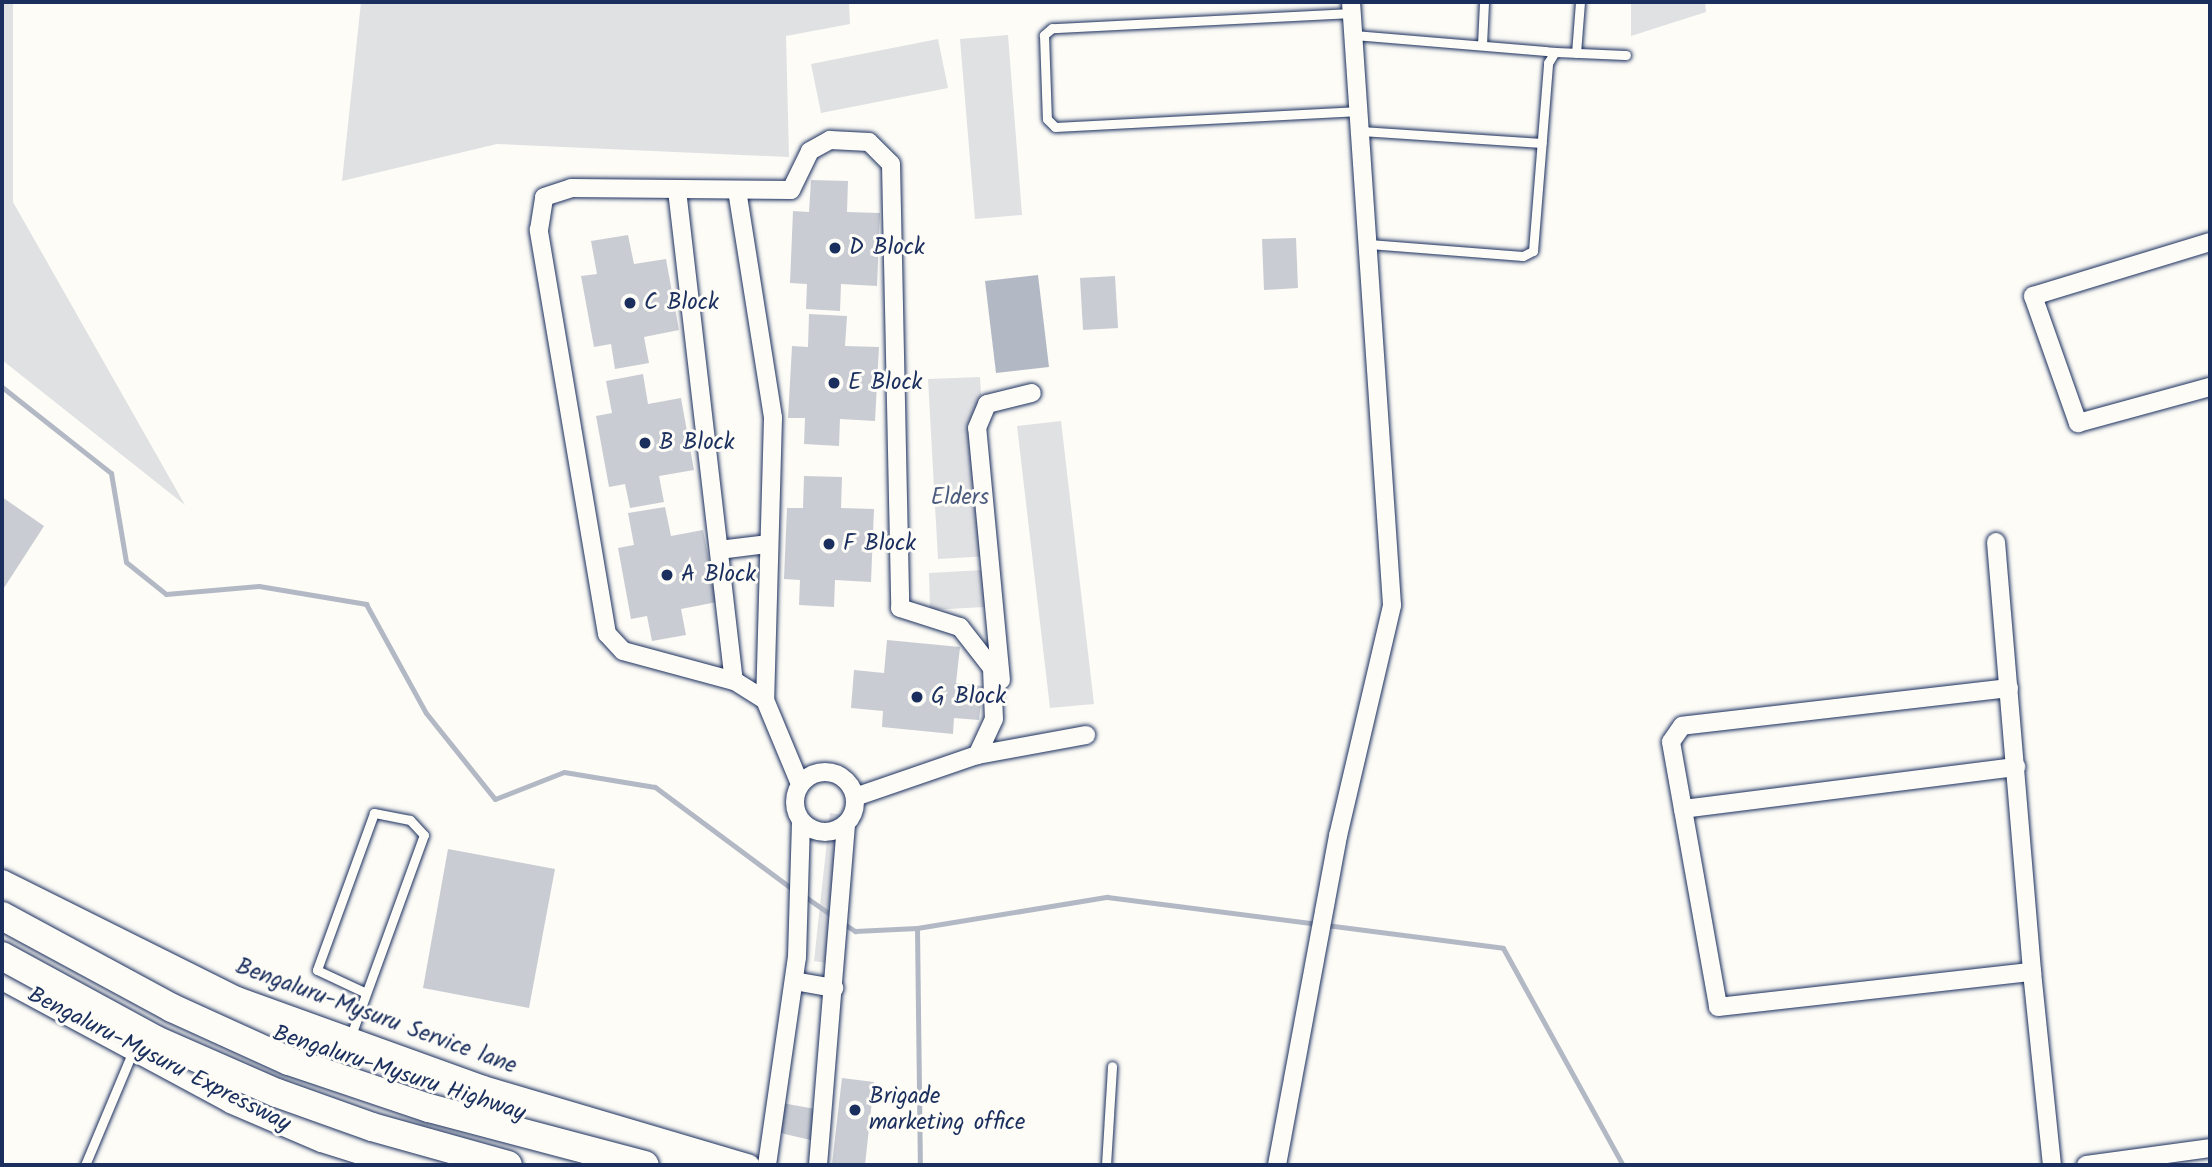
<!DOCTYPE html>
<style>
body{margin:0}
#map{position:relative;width:2212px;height:1167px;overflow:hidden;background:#fdfcf7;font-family:Kalam,sans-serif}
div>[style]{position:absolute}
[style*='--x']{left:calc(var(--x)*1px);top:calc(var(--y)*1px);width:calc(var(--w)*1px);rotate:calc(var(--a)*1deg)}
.green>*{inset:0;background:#e0e1e3}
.water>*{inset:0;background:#b3b8c5}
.stream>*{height:5px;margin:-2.5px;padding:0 2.5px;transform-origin:2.5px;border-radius:2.5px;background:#b3b8c5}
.building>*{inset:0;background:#c9ccd3}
.roads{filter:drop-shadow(0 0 2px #1b2f5e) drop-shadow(0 0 2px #1b2f5e)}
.service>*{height:9px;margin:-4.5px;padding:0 4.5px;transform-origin:4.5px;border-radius:4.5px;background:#fdfcf7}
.minor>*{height:18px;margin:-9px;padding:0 9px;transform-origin:9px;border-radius:9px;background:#fdfcf7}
.minor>.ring{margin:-9px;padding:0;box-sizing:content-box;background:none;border:18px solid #fdfcf7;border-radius:50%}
.tertiary>*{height:21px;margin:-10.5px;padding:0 10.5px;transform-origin:10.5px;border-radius:10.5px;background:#fdfcf7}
.trunk>*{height:28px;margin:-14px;padding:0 14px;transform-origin:14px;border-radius:14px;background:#fdfcf7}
.bridges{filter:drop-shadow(0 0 2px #1b2f5e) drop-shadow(0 0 2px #1b2f5e)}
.trunk-bridge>*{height:28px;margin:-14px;padding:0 14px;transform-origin:14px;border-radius:14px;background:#fdfcf7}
.dots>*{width:19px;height:19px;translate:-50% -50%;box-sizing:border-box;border:4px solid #fdfcf7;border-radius:50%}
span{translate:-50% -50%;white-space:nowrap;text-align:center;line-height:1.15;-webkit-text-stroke:6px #fdfcf7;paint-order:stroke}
.poi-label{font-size:23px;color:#1b2f5e}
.left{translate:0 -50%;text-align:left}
.park-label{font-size:23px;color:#4c5c7f}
.street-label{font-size:23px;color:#1b2f5e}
.frame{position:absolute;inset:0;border:4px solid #1b2f5e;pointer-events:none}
</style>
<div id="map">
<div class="green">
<i style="clip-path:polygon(2px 2px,13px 2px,13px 202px,185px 505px,2px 360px)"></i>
<i style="clip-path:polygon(361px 2px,849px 2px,850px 24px,786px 36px,789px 157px,497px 144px,342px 181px)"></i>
<i style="clip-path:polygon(1631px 2px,1705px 2px,1706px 12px,1631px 36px)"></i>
<i style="clip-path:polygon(1008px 35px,1022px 215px,975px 219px,960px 39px)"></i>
<i style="clip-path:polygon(938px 39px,948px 88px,821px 113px,811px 64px)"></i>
<i style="clip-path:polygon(980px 377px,990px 556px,938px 559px,928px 379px)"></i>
<i style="clip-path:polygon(1061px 421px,1094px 704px,1050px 708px,1017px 426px)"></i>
<i style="clip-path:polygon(983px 570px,985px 607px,930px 610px,929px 573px)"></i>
<i style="clip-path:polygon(830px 813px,843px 815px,827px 963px,814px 961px)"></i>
</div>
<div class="water">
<i style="clip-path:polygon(1038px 275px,1049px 367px,996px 373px,985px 281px)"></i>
</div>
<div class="stream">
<i style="--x:2;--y:387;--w:139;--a:38.3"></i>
<i style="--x:111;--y:473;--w:90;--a:80.4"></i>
<i style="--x:126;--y:562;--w:51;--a:38.7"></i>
<i style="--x:166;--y:594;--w:93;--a:-4.9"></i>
<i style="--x:259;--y:586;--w:109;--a:9.5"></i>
<i style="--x:366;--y:604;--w:124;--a:61.2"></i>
<i style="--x:426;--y:713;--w:110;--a:51.3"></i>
<i style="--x:495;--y:799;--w:74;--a:-21.4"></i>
<i style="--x:564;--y:772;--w:92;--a:9.4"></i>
<i style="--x:655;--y:787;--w:174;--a:36.6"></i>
<i style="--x:804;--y:896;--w:35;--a:35"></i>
<i style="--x:841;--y:922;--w:17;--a:33"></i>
<i style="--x:855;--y:931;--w:62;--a:-2.8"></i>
<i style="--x:917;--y:928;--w:193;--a:-9.3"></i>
<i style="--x:1107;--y:897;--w:399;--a:7.3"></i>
<i style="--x:1503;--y:948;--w:248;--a:61.1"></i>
<i style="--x:917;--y:928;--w:237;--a:89.3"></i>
</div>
<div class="building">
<i style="clip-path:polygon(811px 180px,848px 181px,847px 212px,880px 213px,877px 286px,841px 284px,840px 311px,806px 309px,807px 284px,790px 283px,793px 211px,809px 212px)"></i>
<i style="clip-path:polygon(628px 235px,634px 264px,666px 259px,679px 330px,644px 337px,649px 363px,615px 369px,611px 344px,594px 347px,581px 276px,597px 274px,591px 241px)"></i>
<i style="clip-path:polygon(1296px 238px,1298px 288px,1264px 290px,1262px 239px)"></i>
<i style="clip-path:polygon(1115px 276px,1118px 328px,1083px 330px,1080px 278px)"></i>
<i style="clip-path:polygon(809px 314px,847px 316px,845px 346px,879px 347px,875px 421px,840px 419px,839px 446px,804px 444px,805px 418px,788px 418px,792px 346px,808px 347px)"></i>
<i style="clip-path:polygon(643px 374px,648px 404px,681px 398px,694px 470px,659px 476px,664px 502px,630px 508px,625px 484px,609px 487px,596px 416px,612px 413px,606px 381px)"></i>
<i style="clip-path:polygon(804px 476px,842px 477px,841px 508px,874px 509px,871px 582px,835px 580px,834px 607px,799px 605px,800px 580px,784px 579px,787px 508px,803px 508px)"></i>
<i style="clip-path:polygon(2px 497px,44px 526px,2px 591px)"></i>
<i style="clip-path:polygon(665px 507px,671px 536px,703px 530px,717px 602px,681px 609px,686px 635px,652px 641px,647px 616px,631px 619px,618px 548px,634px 545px,628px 513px)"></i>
<i style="clip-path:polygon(887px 640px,960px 647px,956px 683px,983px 686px,979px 720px,954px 718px,953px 734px,882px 727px,883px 711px,851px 708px,854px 670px,884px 673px)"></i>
<i style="clip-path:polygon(448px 849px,555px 869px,529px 1008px,423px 988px)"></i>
<i style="clip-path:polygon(842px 1078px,874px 1082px,865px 1165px,832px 1164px)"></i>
<i style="clip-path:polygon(782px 1103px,821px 1110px,815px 1141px,776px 1132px)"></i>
</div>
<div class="roads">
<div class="service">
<i style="--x:1352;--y:13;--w:300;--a:177.1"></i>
<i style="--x:1052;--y:28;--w:11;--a:139"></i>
<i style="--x:1044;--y:35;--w:84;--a:88"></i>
<i style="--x:1047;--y:119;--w:11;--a:45"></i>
<i style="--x:1055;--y:127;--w:305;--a:-3"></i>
<i style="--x:1354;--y:35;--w:202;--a:4.8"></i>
<i style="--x:1482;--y:45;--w:43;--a:-87.3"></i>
<i style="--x:1576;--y:53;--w:51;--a:-85.5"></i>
<i style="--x:1361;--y:131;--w:181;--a:3.8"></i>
<i style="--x:1369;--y:244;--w:154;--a:4.5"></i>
<i style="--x:1523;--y:256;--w:11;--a:-27"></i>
<i style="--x:1533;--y:251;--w:189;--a:-85.4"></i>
<i style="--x:1548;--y:63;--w:13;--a:-58"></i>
<i style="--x:1555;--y:52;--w:71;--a:2.4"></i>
<i style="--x:350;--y:1038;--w:216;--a:-70"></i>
<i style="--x:424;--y:835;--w:21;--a:-133"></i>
<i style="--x:410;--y:820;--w:37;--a:-169"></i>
<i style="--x:374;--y:813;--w:167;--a:110"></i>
<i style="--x:317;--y:970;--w:54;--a:25.1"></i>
<i style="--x:85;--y:1165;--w:124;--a:-67.2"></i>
<i style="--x:1106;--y:1165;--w:99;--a:-86.5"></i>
</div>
<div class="minor">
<i style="--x:677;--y:190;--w:494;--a:83.4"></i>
<i style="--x:737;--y:190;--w:231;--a:81"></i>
<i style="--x:773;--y:418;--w:282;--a:91.6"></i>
<i style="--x:2210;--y:242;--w:185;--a:163"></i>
<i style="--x:2033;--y:296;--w:135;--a:70.5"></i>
<i style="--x:2078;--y:423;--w:137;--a:-15.3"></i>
<i style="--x:1996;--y:542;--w:432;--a:85.2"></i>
<i style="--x:719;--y:550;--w:48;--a:-7.1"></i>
<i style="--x:1001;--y:680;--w:253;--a:-95.4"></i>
<i style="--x:977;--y:428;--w:26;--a:-67"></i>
<i style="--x:987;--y:404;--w:46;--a:-13.7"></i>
<i style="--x:2009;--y:688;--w:329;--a:173.4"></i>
<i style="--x:1682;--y:726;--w:19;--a:125"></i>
<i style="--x:1671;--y:742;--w:269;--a:79.9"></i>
<i style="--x:1718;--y:1007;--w:316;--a:-6.4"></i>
<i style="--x:2032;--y:972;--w:194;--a:84.1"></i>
<i class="ring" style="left:795px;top:772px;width:42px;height:42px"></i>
<i style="--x:800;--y:784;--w:91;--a:-112.6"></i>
<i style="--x:765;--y:700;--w:36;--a:-148"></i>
<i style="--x:734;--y:681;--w:115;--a:-164.9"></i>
<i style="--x:623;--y:651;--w:23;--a:-133"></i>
<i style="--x:607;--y:634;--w:410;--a:-99.6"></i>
<i style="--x:539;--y:230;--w:33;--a:-81"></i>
<i style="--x:544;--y:197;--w:28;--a:-18"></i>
<i style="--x:571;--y:188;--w:220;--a:0.5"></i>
<i style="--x:791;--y:190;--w:43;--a:-64"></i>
<i style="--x:810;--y:151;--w:23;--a:-29"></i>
<i style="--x:830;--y:140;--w:39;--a:3"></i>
<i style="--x:869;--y:142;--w:31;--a:45"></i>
<i style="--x:891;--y:164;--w:444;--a:88.8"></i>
<i style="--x:900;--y:608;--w:63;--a:17.6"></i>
<i style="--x:960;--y:627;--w:52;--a:52"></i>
<i style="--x:992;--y:668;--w:51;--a:87.8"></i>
<i style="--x:994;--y:719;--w:40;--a:115"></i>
<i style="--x:855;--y:797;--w:129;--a:-19"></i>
<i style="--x:977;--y:755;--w:111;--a:-10.4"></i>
<i style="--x:1683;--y:809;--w:336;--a:-7.2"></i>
<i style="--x:794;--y:981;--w:41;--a:9.9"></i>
<i style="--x:767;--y:1165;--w:210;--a:-81.8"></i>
<i style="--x:797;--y:957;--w:135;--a:-88.3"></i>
<i style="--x:818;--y:1165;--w:342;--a:-85.3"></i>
<i style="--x:1277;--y:1165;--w:335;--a:-79.5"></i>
<i style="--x:1338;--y:836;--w:237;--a:-76.8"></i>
<i style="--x:1392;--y:605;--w:604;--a:-93.89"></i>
<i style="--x:2086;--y:1165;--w:125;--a:-7.8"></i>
</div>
<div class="tertiary">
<i style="--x:2;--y:880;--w:263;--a:26.5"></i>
<i style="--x:237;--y:997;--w:262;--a:19.9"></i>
<i style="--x:483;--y:1086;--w:277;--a:16.5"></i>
<i style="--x:2;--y:979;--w:259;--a:28.3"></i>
<i style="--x:230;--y:1102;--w:99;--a:23.2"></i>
<i style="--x:321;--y:1141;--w:80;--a:17.5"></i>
</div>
<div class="trunk">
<i style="--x:2;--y:898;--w:271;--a:27"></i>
<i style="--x:243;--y:1021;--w:102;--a:21.8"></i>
<i style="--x:338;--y:1059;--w:373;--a:16.5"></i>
<i style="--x:164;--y:1056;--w:126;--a:24.3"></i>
<i style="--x:279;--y:1108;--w:172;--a:19.4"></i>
</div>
</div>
<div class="bridges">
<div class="trunk-bridge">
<i style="--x:2;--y:916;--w:193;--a:28.4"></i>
<i style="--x:172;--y:1008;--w:128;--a:24.4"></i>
<i style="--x:289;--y:1061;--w:148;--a:18.6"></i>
<i style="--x:429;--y:1108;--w:223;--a:14.8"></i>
<i style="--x:2;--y:956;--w:175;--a:28.6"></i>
<i style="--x:156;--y:1040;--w:132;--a:23.7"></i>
<i style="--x:277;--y:1093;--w:101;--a:19.7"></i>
<i style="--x:372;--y:1127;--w:141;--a:15.6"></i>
</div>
</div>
<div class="dots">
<i style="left:835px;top:248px;background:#1b2f5e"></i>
<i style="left:630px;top:303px;background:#1b2f5e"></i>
<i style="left:834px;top:383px;background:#1b2f5e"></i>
<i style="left:645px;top:443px;background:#1b2f5e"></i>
<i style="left:829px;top:544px;background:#1b2f5e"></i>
<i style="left:667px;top:575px;background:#1b2f5e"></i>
<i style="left:917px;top:697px;background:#1b2f5e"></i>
<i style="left:855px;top:1110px;background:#1b2f5e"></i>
</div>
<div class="poi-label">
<span class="left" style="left:849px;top:248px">D Block</span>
<span class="left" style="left:644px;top:303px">C Block</span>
<span class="left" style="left:848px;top:383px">E Block</span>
<span class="left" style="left:659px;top:443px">B Block</span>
<span class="left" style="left:843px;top:544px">F Block</span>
<span class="left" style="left:681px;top:575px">A Block</span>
<span class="left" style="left:931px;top:697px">G Block</span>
<span class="left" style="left:869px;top:1110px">Brigade<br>marketing office</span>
</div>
<div class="park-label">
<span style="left:960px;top:498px">Elders</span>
</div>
<div class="street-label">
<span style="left:376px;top:1017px;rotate:20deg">Bengaluru-Mysuru Service lane</span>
<span style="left:159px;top:1060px;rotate:27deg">Bengaluru-Mysuru Expressway</span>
<span style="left:399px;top:1074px;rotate:18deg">Bengaluru-Mysuru Highway</span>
</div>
<div class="frame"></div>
</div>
